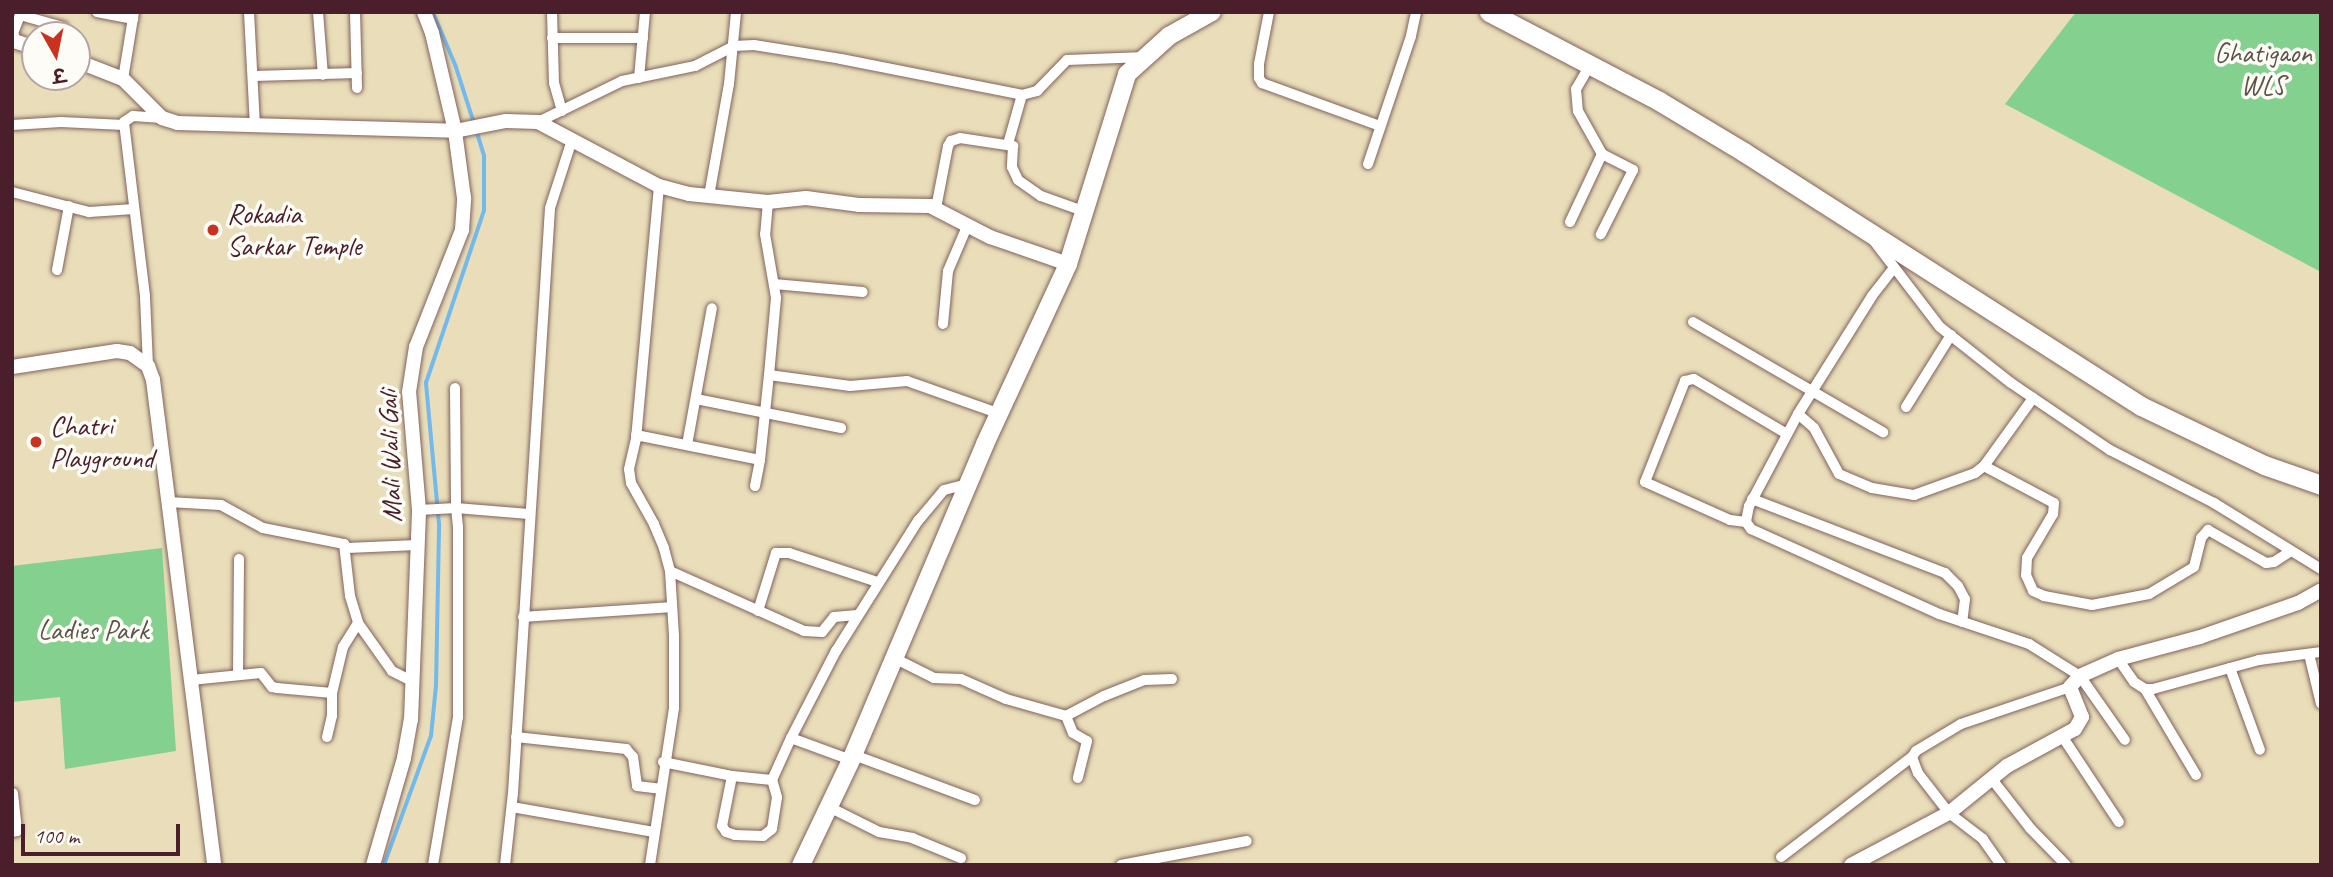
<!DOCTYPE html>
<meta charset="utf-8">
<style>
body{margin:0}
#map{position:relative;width:2333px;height:877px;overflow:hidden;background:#e9deb9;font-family:Caveat,"Playpen Sans Deva",sans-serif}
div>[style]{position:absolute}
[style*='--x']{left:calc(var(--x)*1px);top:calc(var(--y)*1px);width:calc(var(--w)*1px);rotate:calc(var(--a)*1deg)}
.green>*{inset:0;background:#83d08f}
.stream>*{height:3.5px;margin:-1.75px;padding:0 1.75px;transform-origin:1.75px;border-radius:1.75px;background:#74b9eb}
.roads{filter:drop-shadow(0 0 2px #82625d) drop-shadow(0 0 2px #82625d)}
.minor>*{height:10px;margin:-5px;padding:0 5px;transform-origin:5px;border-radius:5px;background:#fff}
.tertiary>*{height:14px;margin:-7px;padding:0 7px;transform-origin:7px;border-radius:7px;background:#fff}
.primary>*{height:18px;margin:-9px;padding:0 9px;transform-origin:9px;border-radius:9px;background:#fff}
.trunk>*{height:19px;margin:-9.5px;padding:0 9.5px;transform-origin:9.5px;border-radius:9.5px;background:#fff}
.dots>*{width:19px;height:19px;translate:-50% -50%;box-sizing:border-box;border:4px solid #fdfcf7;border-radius:50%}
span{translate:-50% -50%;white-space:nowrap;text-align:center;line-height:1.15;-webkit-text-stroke:7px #fdfcf7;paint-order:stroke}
.park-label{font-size:28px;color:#5b5449}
.poi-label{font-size:28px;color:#4a1f2b}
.left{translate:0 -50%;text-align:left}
.street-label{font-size:28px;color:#4a1f2b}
.frame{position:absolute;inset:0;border:14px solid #4a1f2b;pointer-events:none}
.north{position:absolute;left:21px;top:21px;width:70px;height:70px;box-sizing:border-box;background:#fdfcf7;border:2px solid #b5a4a5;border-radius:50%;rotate:171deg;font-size:19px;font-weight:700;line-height:28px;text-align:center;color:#4a1f2b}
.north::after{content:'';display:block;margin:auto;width:24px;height:32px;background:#c8321e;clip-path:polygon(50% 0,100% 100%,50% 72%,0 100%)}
.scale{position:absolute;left:21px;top:824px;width:159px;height:32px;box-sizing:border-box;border:4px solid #4a1f2b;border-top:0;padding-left:9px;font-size:21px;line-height:24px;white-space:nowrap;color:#4a1f2b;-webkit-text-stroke:5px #fdfcf7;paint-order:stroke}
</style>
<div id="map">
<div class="green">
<i style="clip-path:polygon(2076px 12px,2321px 12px,2321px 272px,2005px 104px)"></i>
<i style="clip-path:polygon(162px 548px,176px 751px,65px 769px,60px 697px,12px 702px,12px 566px)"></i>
</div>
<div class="stream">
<i style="--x:433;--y:12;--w:59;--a:66.9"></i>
<i style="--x:456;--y:66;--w:59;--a:72.2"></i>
<i style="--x:384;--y:865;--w:137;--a:-70"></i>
<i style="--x:431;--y:736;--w:50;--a:-84.3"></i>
<i style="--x:436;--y:686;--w:162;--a:-88.9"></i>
<i style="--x:439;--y:524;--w:142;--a:-95.3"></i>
<i style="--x:426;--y:383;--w:182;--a:-71.4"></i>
<i style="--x:484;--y:211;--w:55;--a:-90"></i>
<i style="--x:484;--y:156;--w:28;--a:-107"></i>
</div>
<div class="roads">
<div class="minor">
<i style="--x:97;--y:12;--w:37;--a:11"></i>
<i style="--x:249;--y:12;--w:115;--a:87"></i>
<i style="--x:318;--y:12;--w:63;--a:85.5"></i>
<i style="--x:355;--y:12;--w:76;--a:88.5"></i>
<i style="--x:552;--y:12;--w:71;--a:88.4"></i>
<i style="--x:554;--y:83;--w:29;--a:74"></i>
<i style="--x:1269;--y:12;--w:53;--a:100.9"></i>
<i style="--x:1259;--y:64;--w:14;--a:90"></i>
<i style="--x:1259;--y:78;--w:6;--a:59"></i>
<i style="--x:1262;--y:83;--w:126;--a:20"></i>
<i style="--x:12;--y:36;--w:22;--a:-69"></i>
<i style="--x:20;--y:15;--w:45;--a:15.6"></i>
<i style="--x:552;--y:38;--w:91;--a:0"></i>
<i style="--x:1590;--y:65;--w:28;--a:120"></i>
<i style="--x:1576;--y:89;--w:22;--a:85"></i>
<i style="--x:1578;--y:111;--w:49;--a:60.8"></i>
<i style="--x:1602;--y:154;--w:35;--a:27"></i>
<i style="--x:1633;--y:170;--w:72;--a:116.6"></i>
<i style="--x:254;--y:76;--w:103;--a:-1.7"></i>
<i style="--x:639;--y:78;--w:66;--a:-84.8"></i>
<i style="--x:123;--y:79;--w:68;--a:-80.7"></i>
<i style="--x:538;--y:122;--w:93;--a:-26"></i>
<i style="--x:622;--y:81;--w:75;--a:-11.6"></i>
<i style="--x:695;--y:66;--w:44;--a:-27.1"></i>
<i style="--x:734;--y:46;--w:20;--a:-3"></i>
<i style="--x:754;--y:45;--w:88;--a:9.1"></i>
<i style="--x:841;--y:59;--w:185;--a:11.2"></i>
<i style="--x:1022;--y:95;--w:16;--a:-15"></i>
<i style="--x:1037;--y:91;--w:43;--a:-45.9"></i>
<i style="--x:1067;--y:60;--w:78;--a:-2.2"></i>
<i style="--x:12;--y:125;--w:49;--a:-3.5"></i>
<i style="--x:61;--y:122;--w:63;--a:2.7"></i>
<i style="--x:1008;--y:144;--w:51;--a:-74.1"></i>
<i style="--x:1368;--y:164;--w:135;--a:-71.4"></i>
<i style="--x:1411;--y:36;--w:25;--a:-78"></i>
<i style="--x:12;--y:192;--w:80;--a:14.6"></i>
<i style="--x:89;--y:212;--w:45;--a:-3.8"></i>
<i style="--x:709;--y:196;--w:114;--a:-79.9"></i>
<i style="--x:729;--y:84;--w:72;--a:-84.4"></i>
<i style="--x:768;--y:202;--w:32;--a:95"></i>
<i style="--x:765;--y:234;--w:65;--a:80.2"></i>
<i style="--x:776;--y:298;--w:77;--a:95.2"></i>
<i style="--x:936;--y:208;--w:63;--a:-79"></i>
<i style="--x:948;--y:146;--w:6;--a:-59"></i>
<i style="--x:951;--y:141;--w:9;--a:-18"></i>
<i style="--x:960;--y:138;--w:54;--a:8.6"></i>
<i style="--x:1013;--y:146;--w:21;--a:93"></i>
<i style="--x:1012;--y:167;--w:14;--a:65"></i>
<i style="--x:1018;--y:180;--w:28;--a:35"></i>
<i style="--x:1041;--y:196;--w:48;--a:19.6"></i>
<i style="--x:1570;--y:222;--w:75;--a:-64.8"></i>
<i style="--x:1874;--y:241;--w:108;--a:52.5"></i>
<i style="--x:1940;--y:327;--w:90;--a:38.3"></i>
<i style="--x:2011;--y:383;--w:120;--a:34.1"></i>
<i style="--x:2110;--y:450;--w:117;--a:27"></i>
<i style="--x:2214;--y:503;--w:126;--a:31.7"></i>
<i style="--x:1893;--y:269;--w:34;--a:128"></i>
<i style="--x:1872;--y:296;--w:139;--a:122.1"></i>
<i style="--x:1798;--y:414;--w:104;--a:118"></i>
<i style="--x:1749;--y:506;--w:16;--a:101"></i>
<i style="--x:1746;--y:522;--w:9;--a:54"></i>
<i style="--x:1751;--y:529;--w:206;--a:24.3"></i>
<i style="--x:1939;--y:614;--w:95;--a:18.4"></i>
<i style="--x:2029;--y:644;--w:60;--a:32.1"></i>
<i style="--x:2080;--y:676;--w:78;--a:54.9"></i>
<i style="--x:57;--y:270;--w:65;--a:-79.4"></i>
<i style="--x:774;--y:284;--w:89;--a:5.1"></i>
<i style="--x:1693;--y:322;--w:220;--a:30.1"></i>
<i style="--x:943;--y:324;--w:53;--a:-84.6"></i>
<i style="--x:948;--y:271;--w:51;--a:-66.9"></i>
<i style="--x:148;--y:366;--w:70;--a:-92.5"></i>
<i style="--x:145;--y:296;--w:175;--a:-96.9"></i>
<i style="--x:124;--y:122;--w:11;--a:-34"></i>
<i style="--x:133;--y:116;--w:29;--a:4"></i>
<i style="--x:455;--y:388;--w:120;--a:89.5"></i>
<i style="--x:456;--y:508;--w:73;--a:4.7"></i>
<i style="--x:696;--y:399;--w:148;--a:11.3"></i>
<i style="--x:1906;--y:407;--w:85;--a:-58"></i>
<i style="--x:1798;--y:414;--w:21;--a:41"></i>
<i style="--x:1814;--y:428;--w:52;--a:61.5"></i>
<i style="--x:1839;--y:474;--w:36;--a:23"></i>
<i style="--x:1872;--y:488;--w:43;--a:9.5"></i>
<i style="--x:1914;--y:495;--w:65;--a:-19.8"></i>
<i style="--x:1975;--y:473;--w:11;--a:-38"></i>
<i style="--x:1984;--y:466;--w:84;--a:-54.2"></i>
<i style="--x:636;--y:435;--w:126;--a:11.4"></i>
<i style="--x:760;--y:460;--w:85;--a:-84"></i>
<i style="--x:769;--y:375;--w:82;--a:7.7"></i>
<i style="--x:850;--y:386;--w:57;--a:-5"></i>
<i style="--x:907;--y:381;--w:99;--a:19.5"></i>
<i style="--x:687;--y:445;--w:139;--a:-79.7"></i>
<i style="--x:1984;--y:466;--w:79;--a:27.9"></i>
<i style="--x:2054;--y:503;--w:11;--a:95"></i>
<i style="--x:2053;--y:514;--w:51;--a:120.6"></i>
<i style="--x:2027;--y:558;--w:17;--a:93"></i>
<i style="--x:2026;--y:575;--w:17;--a:66"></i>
<i style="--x:2033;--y:591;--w:12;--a:24"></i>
<i style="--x:2044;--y:596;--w:49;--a:10.6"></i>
<i style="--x:2092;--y:605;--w:58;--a:-10.9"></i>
<i style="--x:2149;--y:594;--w:52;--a:-31"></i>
<i style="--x:2194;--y:567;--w:30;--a:-76"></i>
<i style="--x:2201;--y:538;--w:11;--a:-49"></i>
<i style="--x:2208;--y:530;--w:67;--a:29.6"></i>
<i style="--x:2266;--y:563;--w:8;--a:-7"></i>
<i style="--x:2274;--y:562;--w:20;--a:-33"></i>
<i style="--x:755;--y:486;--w:26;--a:-79"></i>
<i style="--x:1752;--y:499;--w:207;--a:21"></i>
<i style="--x:1945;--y:573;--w:18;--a:45"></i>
<i style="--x:1958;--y:586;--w:15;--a:62"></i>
<i style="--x:1965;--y:599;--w:23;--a:97"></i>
<i style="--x:168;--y:502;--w:53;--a:3.2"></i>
<i style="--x:221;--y:505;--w:48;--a:28.7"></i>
<i style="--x:263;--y:528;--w:83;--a:11.2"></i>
<i style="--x:344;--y:544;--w:52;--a:83.4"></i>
<i style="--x:350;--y:596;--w:28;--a:73"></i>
<i style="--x:358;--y:623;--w:59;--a:54.7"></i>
<i style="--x:392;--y:671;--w:22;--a:27"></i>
<i style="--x:419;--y:510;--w:37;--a:-3"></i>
<i style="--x:456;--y:508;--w:20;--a:84"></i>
<i style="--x:458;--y:528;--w:189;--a:90"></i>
<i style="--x:458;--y:717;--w:150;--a:99.6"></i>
<i style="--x:1746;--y:522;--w:16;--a:-173"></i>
<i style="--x:1730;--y:520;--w:93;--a:-155.9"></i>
<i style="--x:1645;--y:482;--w:109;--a:-68.4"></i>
<i style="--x:1685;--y:381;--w:9;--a:-13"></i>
<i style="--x:1694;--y:379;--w:108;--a:30.6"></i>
<i style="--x:347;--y:548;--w:70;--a:-2.5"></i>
<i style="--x:670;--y:571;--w:147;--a:24.1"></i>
<i style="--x:804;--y:631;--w:18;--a:3"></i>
<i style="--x:822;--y:632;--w:19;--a:-51"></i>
<i style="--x:834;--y:617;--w:23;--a:-5"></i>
<i style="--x:758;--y:611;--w:61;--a:-72.8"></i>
<i style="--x:776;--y:553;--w:13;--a:0"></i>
<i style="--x:789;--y:553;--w:93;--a:18.2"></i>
<i style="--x:523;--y:617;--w:149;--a:-3.8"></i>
<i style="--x:2309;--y:654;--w:51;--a:76.5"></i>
<i style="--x:896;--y:659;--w:42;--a:26.6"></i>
<i style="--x:934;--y:678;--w:27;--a:2"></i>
<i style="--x:961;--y:679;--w:49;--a:24"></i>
<i style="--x:1006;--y:699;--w:62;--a:15.8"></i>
<i style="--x:2118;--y:659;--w:28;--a:55"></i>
<i style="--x:2134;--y:682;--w:13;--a:32"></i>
<i style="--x:2145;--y:689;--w:8;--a:0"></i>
<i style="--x:2153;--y:689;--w:110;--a:-15.3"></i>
<i style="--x:2259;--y:660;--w:63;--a:-7.4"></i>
<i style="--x:2230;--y:668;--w:87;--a:69.9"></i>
<i style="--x:238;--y:675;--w:116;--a:-89.5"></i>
<i style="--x:191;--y:680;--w:70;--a:-5.7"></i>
<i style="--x:261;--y:673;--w:18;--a:52"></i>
<i style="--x:272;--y:687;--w:5;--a:11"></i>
<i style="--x:277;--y:688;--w:55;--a:5.2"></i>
<i style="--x:2145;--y:689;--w:100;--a:59.3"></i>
<i style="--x:1066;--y:716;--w:43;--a:-27.8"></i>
<i style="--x:1104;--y:696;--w:43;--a:-21.8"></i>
<i style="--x:1144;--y:680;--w:28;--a:-2"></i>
<i style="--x:1066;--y:716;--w:18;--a:68"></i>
<i style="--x:1073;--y:733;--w:16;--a:30"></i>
<i style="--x:1087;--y:741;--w:38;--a:104"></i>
<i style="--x:2062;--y:736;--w:103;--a:56.5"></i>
<i style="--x:327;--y:737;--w:22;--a:-77"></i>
<i style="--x:332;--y:716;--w:23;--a:-90"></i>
<i style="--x:332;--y:693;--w:47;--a:-76.6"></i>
<i style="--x:343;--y:647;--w:28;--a:-58"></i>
<i style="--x:516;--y:737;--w:111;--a:6.2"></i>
<i style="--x:626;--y:749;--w:11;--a:49"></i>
<i style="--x:633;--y:757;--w:29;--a:82"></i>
<i style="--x:637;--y:786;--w:23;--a:7"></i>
<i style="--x:854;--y:755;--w:129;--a:20.4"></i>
<i style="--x:851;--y:760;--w:64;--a:-159.9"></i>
<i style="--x:791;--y:738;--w:98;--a:-62.7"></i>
<i style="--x:836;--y:651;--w:154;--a:-57.8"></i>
<i style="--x:918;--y:521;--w:40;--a:-50"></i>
<i style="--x:944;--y:490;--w:25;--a:-14"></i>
<i style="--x:663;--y:762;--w:70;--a:11.5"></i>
<i style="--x:732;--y:776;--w:40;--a:5.7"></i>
<i style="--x:772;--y:780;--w:46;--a:-65.7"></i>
<i style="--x:732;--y:776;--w:51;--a:101.3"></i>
<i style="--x:722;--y:826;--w:7;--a:56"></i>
<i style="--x:726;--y:832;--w:9;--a:18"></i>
<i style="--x:735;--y:835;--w:28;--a:2"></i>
<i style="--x:763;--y:836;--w:11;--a:-38"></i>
<i style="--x:772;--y:829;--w:32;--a:-81"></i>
<i style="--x:777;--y:797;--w:18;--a:-106"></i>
<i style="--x:1991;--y:778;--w:63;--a:52"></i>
<i style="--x:2030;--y:828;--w:52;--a:45.8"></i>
<i style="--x:512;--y:807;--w:144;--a:10"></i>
<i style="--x:829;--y:807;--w:56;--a:26.6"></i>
<i style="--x:879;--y:832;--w:34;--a:10"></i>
<i style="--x:912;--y:838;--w:53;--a:22.2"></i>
<i style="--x:12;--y:832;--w:5;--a:-11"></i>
<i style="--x:17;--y:831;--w:38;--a:-96"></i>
<i style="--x:1781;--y:857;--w:165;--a:-37.4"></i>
<i style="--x:505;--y:865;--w:72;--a:-83.7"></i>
<i style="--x:513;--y:793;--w:586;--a:-86.38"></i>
<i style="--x:550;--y:208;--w:71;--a:-72.1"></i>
<i style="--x:650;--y:865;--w:159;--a:-81.3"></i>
<i style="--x:674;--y:708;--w:72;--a:-90"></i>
<i style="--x:674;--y:636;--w:65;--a:-93.5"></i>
<i style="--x:670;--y:571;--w:24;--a:-105"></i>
<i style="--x:664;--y:548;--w:26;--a:-113"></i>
<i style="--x:654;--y:524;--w:47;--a:-119.3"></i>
<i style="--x:631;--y:483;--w:14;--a:-98"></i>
<i style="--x:629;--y:469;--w:31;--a:-77"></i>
<i style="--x:636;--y:439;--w:254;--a:-84.8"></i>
<i style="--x:1121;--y:865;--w:128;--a:-10.8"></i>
<i style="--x:2001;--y:865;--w:32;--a:-125"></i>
<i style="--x:1983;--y:839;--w:43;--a:-142.6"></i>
<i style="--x:1949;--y:813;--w:51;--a:-127.8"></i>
<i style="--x:1918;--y:773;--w:17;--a:-111"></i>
<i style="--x:1912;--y:757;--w:7;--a:-56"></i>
<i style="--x:1916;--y:751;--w:52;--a:-31"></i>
<i style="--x:1961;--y:724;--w:115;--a:-18.7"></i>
</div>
<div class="tertiary">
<i style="--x:12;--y:36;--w:5;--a:68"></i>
<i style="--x:14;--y:41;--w:22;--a:18"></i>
<i style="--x:77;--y:61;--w:49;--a:21.4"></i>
<i style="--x:123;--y:79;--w:55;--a:45"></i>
<i style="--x:162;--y:118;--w:16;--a:18"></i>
<i style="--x:177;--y:123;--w:278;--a:1.6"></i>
<i style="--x:455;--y:131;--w:52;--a:-11.1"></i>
<i style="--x:506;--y:121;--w:32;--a:2"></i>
<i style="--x:538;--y:122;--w:137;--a:27.9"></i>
<i style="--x:659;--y:186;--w:31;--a:15"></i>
<i style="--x:689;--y:194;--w:79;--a:5.8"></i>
<i style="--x:768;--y:202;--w:38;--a:-6"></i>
<i style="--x:806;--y:198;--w:53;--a:7.5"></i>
<i style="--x:859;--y:205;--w:71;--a:0.8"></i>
<i style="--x:930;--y:206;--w:68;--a:27.3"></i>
<i style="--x:990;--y:237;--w:83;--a:19.1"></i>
<i style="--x:12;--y:367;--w:106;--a:-8.7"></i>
<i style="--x:117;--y:351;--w:13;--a:9"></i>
<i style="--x:130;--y:353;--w:22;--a:36"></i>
<i style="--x:148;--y:366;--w:15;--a:70"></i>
<i style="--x:153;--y:380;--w:489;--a:82.8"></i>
<i style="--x:373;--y:865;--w:111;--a:-73.8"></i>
<i style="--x:404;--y:758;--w:39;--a:-80"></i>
<i style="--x:411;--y:720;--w:210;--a:-87.8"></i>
<i style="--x:419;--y:510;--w:118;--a:-94.8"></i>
<i style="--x:409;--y:392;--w:46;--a:-81.2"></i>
<i style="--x:416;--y:347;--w:126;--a:-68.5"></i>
<i style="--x:462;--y:230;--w:32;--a:-86"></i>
<i style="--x:464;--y:198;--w:68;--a:-97.7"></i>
<i style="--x:455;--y:131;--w:101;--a:-103.2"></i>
<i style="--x:432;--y:33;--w:22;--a:-111"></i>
<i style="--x:1851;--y:865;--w:111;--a:-28"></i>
<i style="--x:1949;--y:813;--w:75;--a:-39"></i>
<i style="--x:2007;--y:766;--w:77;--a:-28.6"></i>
<i style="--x:2075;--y:729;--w:14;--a:-60"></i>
<i style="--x:2082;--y:717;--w:32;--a:-112"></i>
<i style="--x:2070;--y:687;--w:15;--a:-48"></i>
<i style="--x:2080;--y:676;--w:42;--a:-24.1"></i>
<i style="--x:2118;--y:659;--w:85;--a:-15"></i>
<i style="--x:2200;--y:637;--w:104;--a:-19.1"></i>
<i style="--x:2298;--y:603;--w:26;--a:-29"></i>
</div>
<div class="primary">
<i style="--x:801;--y:865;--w:116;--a:-64.5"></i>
<i style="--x:851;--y:760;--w:343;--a:-67"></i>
<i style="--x:985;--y:444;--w:198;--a:-65.2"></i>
<i style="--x:1068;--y:264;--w:199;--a:-72.7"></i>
<i style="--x:1127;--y:74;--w:57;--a:-42.1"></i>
<i style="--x:1169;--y:36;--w:49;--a:-29.2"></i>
</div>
<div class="trunk">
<i style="--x:1489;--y:12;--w:192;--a:27.6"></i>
<i style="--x:1659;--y:101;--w:99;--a:31"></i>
<i style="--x:1744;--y:152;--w:471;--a:32.6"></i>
<i style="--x:2141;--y:406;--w:136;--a:25.6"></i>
<i style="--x:2264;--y:465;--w:60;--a:19.3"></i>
</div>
</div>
<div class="dots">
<i style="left:213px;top:230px;background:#c8321e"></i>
<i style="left:36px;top:442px;background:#c8321e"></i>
</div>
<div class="park-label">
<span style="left:2263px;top:69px">Ghatigaon<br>WLS</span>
<span style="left:93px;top:630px">Ladies Park</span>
</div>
<div class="poi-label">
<span class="left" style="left:227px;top:230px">Rokadia<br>Sarkar Temple</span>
<span class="left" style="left:50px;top:442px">Chatri<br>Playground</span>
</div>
<div class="street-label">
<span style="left:390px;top:456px;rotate:-92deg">Mali Wali Gali</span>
</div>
<div class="frame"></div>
<div class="north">उ</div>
<div class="scale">100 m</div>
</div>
